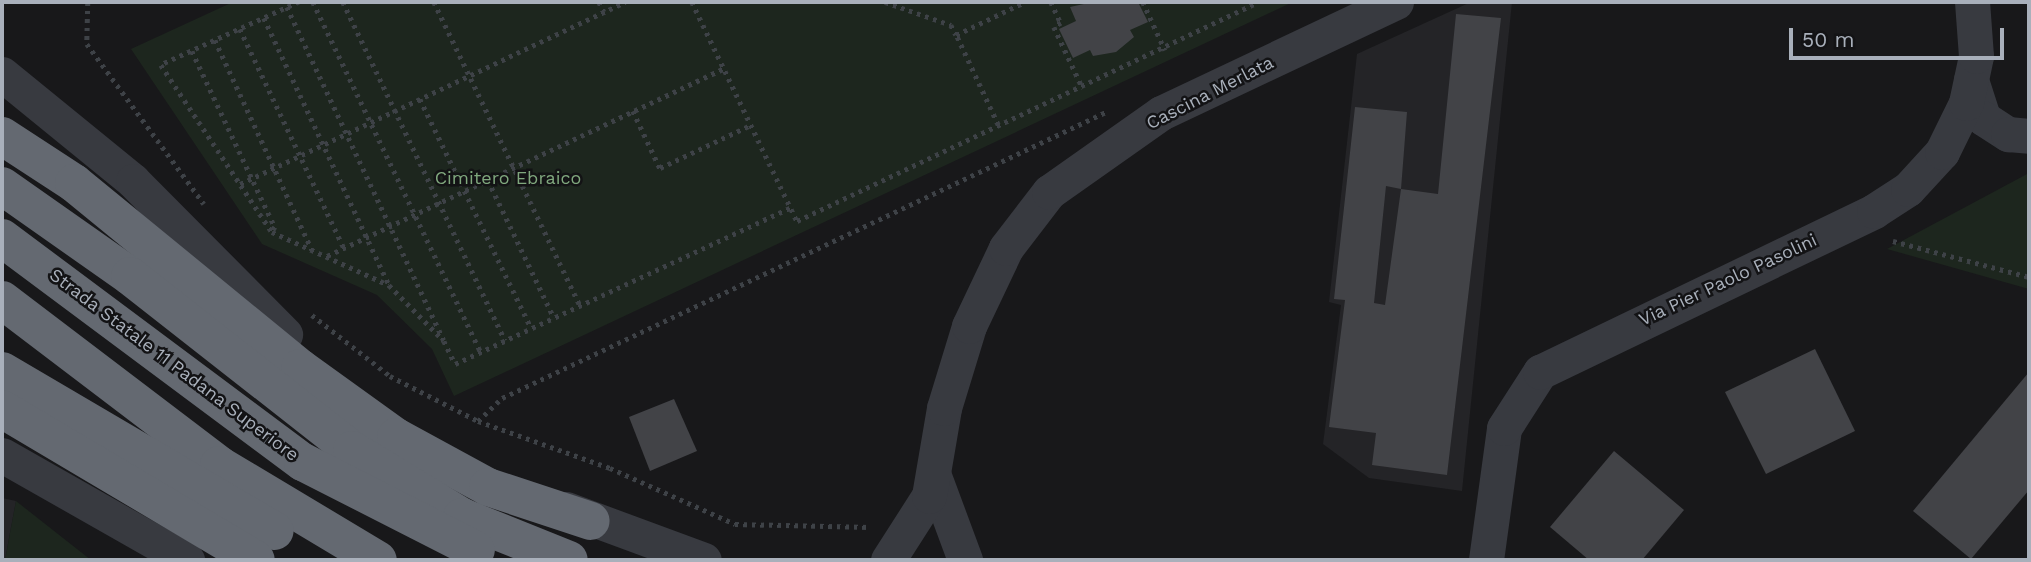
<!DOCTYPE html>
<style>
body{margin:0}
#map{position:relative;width:2031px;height:562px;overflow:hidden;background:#18181a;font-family:"Work Sans",sans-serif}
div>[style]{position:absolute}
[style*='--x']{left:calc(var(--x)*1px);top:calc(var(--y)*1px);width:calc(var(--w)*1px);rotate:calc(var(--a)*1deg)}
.built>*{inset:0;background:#242427}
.green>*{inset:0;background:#1d261e}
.building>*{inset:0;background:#424347}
.path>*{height:4.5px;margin-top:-2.25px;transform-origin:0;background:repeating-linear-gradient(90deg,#3e4247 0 3.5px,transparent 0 8.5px)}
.minor>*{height:35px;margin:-17.5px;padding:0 17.5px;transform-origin:17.5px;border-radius:17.5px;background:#383a40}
.highway>*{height:38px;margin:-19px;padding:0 19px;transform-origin:19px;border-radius:19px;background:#646971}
span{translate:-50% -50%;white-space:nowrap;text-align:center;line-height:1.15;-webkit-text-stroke:5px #131315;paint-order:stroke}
.street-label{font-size:18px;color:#a9b0bb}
.park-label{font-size:18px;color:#80a87e}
.frame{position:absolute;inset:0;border:4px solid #a9b0bb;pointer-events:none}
.scale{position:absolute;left:1789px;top:28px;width:215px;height:32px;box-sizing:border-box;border:4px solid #a9b0bb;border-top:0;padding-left:9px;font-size:21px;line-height:24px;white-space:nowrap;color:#a9b0bb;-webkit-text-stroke:5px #131315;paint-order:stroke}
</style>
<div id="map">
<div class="built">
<i style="clip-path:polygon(1471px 2px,1512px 2px,1462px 491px,1369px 478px,1323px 444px,1341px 305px,1329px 302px,1357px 54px)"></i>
<i style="clip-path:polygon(2px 498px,16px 501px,5px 560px,2px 560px)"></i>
</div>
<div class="green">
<i style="clip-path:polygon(233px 2px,1293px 2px,454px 396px,432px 349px,377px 295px,262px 244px,131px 49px)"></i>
<i style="clip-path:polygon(2029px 173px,2029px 289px,1887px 249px)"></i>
<i style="clip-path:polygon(16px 501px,91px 560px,5px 560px)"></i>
</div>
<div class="building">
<i style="clip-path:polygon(1093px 2px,1138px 2px,1148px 22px,1130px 30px,1134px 37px,1116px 52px,1093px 56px,1090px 50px,1073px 58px,1059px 29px,1076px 21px,1070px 7px)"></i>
<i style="clip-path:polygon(1456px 14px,1501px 18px,1447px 475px,1372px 465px,1376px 433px,1329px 427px,1345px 300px,1334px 299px,1355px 107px,1407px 112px,1401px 189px,1386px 186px,1374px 303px,1385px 305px,1401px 189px,1438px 194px)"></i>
<i style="clip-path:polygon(1815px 349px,1855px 431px,1766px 474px,1725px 392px)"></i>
<i style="clip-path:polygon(2029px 372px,2029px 490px,1971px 559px,1913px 511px)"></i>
<i style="clip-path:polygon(674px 399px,697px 451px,650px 471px,629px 417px)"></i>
<i style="clip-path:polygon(1614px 451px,1684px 510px,1642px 560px,1589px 560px,1550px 527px)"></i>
</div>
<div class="path">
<i style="--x:88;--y:2;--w:42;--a:91.4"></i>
<i style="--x:87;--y:44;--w:198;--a:53.8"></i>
<i style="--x:299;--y:2;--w:152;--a:155.5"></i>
<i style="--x:161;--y:65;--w:201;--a:56.4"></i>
<i style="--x:272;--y:232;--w:128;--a:24.4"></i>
<i style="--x:389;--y:285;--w:78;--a:45.5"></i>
<i style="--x:444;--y:341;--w:25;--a:64"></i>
<i style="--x:455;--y:364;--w:371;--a:-25"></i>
<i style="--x:313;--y:2;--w:388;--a:64.4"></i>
<i style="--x:343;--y:2;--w:375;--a:64.4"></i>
<i style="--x:434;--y:2;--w:336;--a:64.3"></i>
<i style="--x:599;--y:2;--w:11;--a:63"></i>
<i style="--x:692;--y:2;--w:243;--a:64.4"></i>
<i style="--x:797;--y:221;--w:510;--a:-25.41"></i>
<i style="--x:885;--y:2;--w:70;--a:19.2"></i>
<i style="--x:951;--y:25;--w:11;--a:63"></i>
<i style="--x:1051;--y:2;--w:23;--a:65"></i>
<i style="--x:1061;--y:23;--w:8;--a:150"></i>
<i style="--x:1054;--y:27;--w:68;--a:64.9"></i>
<i style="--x:1143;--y:2;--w:53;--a:65.4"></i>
<i style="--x:287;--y:7;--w:368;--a:64.8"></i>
<i style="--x:264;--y:18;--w:295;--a:64.9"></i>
<i style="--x:240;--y:29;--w:242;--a:64.6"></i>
<i style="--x:215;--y:40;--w:231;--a:65.2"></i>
<i style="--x:192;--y:51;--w:195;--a:64.8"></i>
<i style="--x:275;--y:227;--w:6;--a:121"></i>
<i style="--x:420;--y:99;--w:254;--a:64.1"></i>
<i style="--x:633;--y:111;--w:63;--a:64.7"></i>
<i style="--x:660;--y:168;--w:101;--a:-25.3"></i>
<i style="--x:998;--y:125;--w:99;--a:-115"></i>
<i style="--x:956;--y:35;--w:76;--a:-25.6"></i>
<i style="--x:488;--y:180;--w:153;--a:64.4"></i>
<i style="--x:240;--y:184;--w:426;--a:-25.3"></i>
<i style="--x:1893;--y:241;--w:141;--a:14.8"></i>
<i style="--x:327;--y:256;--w:439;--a:-25.3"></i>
<i style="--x:312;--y:315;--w:99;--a:38"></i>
<i style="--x:390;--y:376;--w:99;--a:27.1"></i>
<i style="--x:478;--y:421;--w:140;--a:19.6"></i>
<i style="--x:610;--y:468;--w:137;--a:24.1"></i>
<i style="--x:735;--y:524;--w:135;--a:1.3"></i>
<i style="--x:478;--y:421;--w:33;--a:-44"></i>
<i style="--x:502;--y:398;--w:668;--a:-25.34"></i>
</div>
<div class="minor">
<i style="--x:2;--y:74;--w:169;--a:39.2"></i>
<i style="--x:133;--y:181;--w:216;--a:45.2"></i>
<i style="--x:1971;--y:80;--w:40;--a:72"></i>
<i style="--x:1983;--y:118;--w:30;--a:33"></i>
<i style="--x:2008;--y:134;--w:21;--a:5"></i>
<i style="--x:2;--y:455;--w:213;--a:29.6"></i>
<i style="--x:934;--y:476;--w:90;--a:69.7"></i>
<i style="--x:566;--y:509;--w:147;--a:20.3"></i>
<i style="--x:888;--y:560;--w:76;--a:-57.4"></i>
<i style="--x:929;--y:496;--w:89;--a:-80.3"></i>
<i style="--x:944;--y:408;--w:86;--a:-73"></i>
<i style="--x:969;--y:326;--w:86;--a:-64.6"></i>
<i style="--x:1006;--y:248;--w:71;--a:-52.5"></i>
<i style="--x:1049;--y:192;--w:137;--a:-35.2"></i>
<i style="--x:1161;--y:113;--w:260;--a:-25.3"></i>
<i style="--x:1486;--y:560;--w:133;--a:-82.2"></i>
<i style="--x:1504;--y:428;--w:67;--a:-57.3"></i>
<i style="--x:1540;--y:372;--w:371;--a:-25.7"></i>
<i style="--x:1874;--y:211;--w:40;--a:-32.9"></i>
<i style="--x:1908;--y:189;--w:50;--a:-47.4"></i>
<i style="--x:1942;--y:152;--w:55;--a:-63.9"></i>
<i style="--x:1966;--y:103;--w:48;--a:-78"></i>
<i style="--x:1976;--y:56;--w:54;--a:-94.2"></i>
</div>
<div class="highway">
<i style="--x:2;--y:136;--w:86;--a:33.1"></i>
<i style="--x:74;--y:183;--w:292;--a:39.3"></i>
<i style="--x:300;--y:368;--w:118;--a:35.7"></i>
<i style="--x:396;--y:437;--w:105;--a:28.5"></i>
<i style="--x:488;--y:487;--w:108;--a:18.3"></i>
<i style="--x:2;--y:186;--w:156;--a:35.1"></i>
<i style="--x:130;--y:276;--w:282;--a:38.1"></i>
<i style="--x:352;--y:450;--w:129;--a:31.3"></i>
<i style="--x:462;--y:517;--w:115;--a:21.9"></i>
<i style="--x:2;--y:238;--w:375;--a:36.7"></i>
<i style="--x:303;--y:462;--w:194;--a:27"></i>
<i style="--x:2;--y:300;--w:273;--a:37.2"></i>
<i style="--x:219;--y:465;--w:185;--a:30.9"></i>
<i style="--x:2;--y:371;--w:316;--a:30.4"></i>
<i style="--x:2;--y:409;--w:295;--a:30.7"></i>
</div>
<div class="street-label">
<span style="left:1210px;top:93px;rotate:-27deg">Cascina Merlata</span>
<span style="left:1728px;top:280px;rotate:-25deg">Via Pier Paolo Pasolini</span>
<span style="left:174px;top:365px;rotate:37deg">Strada Statale 11 Padana Superiore</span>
</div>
<div class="park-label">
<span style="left:508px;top:178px">Cimitero Ebraico</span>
</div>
<div class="frame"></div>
<div class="scale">50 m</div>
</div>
